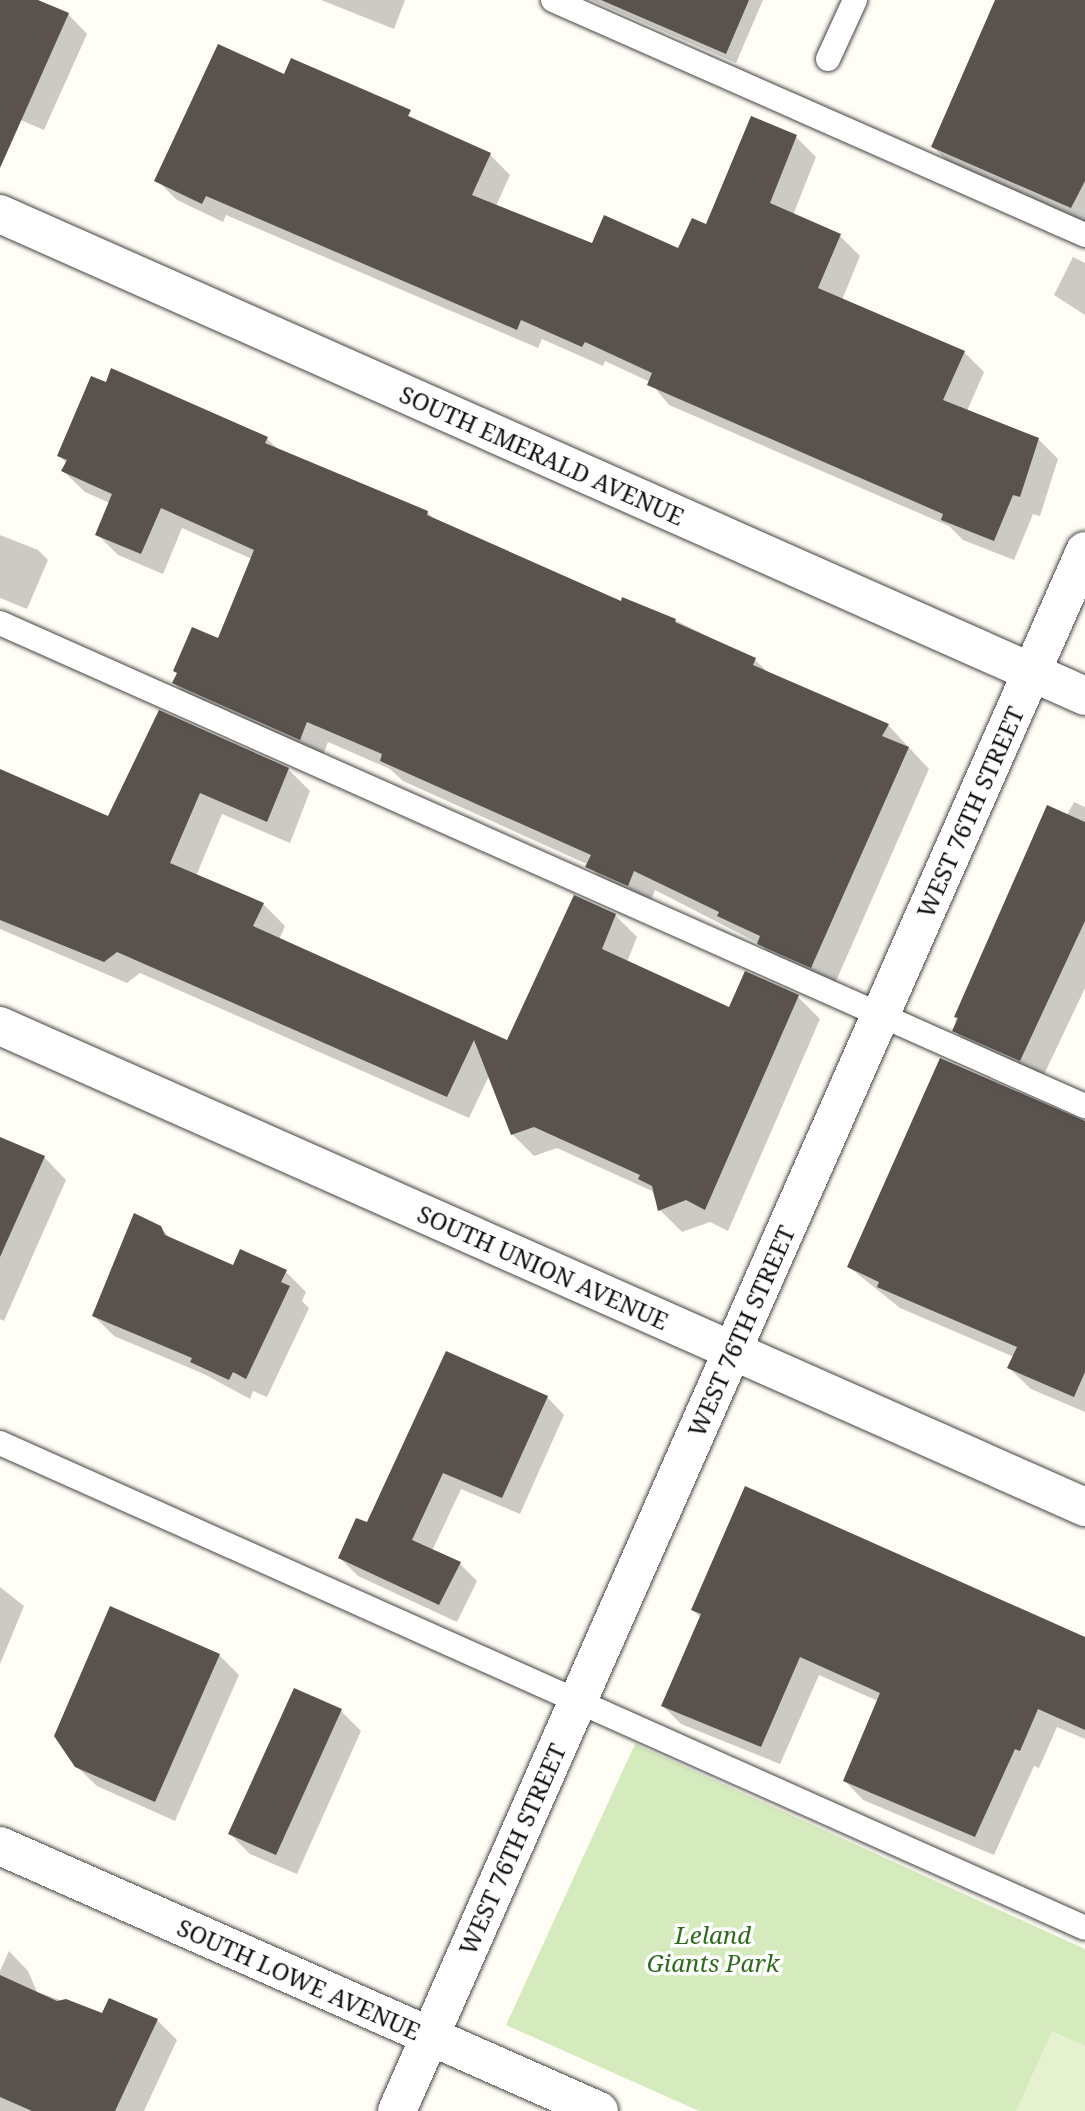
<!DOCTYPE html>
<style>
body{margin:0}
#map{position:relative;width:1085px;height:2111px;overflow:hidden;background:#fffdf5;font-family:"Noto Serif",serif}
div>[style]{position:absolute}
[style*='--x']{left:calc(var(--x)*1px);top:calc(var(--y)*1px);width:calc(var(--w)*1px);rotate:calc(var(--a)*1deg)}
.green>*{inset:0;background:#d5ebbd}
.pitch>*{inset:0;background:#e6f2cf}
.shadow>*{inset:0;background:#0003}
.building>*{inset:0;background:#5a524d}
.roads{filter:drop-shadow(0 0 2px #444) drop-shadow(0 0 2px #444)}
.service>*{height:24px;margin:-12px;padding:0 12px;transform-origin:12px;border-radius:12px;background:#fff}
.minor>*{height:38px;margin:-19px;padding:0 19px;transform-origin:19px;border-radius:19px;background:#fff}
.tertiary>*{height:38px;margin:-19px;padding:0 19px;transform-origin:19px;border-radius:19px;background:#fff}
span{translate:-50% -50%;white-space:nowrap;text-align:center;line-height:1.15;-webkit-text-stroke:7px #fff;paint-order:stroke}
.street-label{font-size:24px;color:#111}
.park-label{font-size:24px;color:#2f6b1f;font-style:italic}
</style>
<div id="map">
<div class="green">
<i style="clip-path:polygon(635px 1744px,1085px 1949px,1085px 2111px,699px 2111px,506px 2025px)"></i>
</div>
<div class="pitch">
<i style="clip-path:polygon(1052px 2031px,1085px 2046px,1085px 2111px,1016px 2111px)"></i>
</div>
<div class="shadow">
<i style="clip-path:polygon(0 0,34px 0,68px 14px,87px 34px,44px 130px,0 111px)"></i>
<i style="clip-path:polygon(321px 0,405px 0,394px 29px)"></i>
<i style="clip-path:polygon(591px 0,763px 0,736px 63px)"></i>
<i style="clip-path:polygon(997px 0,1085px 0,1085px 233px,968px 182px,933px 147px)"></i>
<i style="clip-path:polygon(292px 59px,490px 155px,510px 175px,496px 206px,592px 246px,679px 251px,706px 226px,752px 118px,796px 137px,816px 157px,793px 215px,840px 236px,860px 256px,842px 300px,964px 352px,984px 372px,967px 411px,1038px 439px,1058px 459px,1040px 516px,1033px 514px,1014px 560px,963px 540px,949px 526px,669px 405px,650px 382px,605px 361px,603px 366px,542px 339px,538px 348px,226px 215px,223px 222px,177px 200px,157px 180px,285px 77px)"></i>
<i style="clip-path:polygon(1073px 257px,1085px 263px,1085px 315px,1054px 295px)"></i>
<i style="clip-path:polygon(267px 439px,280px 451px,427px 512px,437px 522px,622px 603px,675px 620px,755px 660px,769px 673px,888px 725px,929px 769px,833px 988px,780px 964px,760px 944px,655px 890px,649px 906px,609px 888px,589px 865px,403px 781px,390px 769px,328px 742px,321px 760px,195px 704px,174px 683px,219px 641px,252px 559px,182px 528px,163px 574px,118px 555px,97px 534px,110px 503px,85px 492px,63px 471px,67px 464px,59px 455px)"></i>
<i style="clip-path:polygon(0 535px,38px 550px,48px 560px,27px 609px,0 598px)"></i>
<i style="clip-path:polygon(160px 712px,288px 769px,310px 791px,290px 843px,222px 814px,196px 876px,263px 904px,285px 926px,279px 940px,508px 1042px,615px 915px,637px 937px,627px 962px,730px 1009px,798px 997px,820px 1019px,728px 1231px,710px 1222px,682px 1232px,660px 1210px,652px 1191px,557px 1148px,534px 1156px,512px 1134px,489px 1076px,469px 1118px,140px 973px,127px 983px,0 929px,0 771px,108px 818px)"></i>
<i style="clip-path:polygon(1074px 802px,1085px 807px,1085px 988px,1041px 1081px,975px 1051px,954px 1030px,956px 1017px)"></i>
<i style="clip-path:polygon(1085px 1132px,1085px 1412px,1031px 1389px,1009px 1368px,1014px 1357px,900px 1308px,849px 1267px)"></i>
<i style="clip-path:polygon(0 1139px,44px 1157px,66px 1180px,4px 1321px,0 1319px)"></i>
<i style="clip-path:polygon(160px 1228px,174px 1241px,234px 1268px,286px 1272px,306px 1292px,302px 1301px,309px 1308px,267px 1397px,253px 1391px,250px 1399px,204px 1374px,114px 1336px,94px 1316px)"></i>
<i style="clip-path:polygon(547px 1397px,564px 1415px,520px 1514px,461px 1489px,432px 1551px,460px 1564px,477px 1581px,457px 1622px,358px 1576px,340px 1558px,368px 1525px)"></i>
<i style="clip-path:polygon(0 1587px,24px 1606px,0 1664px)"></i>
<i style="clip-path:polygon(693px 1610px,1085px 1646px,1085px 1739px,1057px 1727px,1039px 1768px,1034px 1766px,994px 1855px,863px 1800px,845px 1781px,878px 1701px,819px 1675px,780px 1764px,681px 1724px,663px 1706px,701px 1618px)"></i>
<i style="clip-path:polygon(219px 1655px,239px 1675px,175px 1821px,97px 1786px,76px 1766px)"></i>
<i style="clip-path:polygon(341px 1711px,361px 1731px,297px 1874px,250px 1854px,230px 1834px)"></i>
<i style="clip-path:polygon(9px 1951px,28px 1971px,37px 1992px,103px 2015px,157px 2020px,177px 2040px,144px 2111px,0 2111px,0 1971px)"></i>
</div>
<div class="building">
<i style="clip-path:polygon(0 0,38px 0,69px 13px,0 168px)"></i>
<i style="clip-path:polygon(601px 0,749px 0,726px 54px)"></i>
<i style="clip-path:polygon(995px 0,1085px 0,1085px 181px,1071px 208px,931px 147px)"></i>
<i style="clip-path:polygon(218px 44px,284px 74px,291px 58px,411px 110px,408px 116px,491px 153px,472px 195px,592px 243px,604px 215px,678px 248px,692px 218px,706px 224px,751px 116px,797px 135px,770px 203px,841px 234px,818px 288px,965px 351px,943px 400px,1039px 438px,1020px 497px,1013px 495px,994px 541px,941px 520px,943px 514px,647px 385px,652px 373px,585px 342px,582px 347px,521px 320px,517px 330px,206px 196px,202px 204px,154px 181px)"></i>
<i style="clip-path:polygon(111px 368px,268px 437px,265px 443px,428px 511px,427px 515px,621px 601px,622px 597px,676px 619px,675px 622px,756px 658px,753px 665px,889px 724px,882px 736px,909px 747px,811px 968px,757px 944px,760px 936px,717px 916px,719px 912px,634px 871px,628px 886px,585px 867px,591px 855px,380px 761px,382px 754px,307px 722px,300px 740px,172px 683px,177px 673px,173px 671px,192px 627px,218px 638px,254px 550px,161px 508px,141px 554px,95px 535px,112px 494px,61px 471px,67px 460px,57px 456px,91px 376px,106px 382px)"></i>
<i style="clip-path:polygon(159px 710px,289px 768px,267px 822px,200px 793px,170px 863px,264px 903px,253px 926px,507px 1040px,574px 895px,616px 914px,602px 949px,729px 1007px,745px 971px,799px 995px,705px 1210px,686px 1200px,658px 1211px,652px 1186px,638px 1179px,640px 1175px,534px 1127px,511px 1135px,474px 1040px,447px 1097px,117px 952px,104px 962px,0 920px,0 769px,108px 816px)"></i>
<i style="clip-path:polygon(1047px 805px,1085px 822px,1085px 921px,1020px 1061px,952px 1031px,958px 1018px,954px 1017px)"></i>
<i style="clip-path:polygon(940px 1058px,1085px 1121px,1085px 1372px,1074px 1397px,1007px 1368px,1017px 1347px,877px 1287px,879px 1282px,847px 1267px)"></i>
<i style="clip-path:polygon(0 1137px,45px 1156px,0 1257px)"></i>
<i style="clip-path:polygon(134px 1213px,161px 1226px,165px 1235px,233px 1265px,240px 1249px,287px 1270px,281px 1282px,290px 1286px,246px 1379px,233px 1372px,229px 1380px,190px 1362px,192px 1358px,92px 1316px)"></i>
<i style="clip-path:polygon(446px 1351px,548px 1396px,502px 1498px,443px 1473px,412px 1540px,461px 1562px,439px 1605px,338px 1558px,356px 1518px,367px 1522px)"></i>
<i style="clip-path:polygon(745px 1486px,1085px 1637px,1085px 1730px,1038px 1709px,1020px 1751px,1015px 1749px,975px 1837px,843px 1781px,880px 1693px,800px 1657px,761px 1747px,661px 1706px,701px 1614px,691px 1610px)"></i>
<i style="clip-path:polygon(110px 1606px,220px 1654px,155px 1802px,75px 1767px,54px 1736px)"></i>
<i style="clip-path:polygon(294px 1688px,342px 1709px,276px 1855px,228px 1834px)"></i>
<i style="clip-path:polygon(0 1975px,57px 2001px,66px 1999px,102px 2013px,109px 1998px,158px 2019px,115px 2111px,32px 2111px,0 2097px)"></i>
</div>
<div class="roads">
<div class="service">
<i style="--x:553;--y:0;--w:582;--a:23.83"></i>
<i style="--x:828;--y:59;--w:65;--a:-65.4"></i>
<i style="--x:0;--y:623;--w:1188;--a:24"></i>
<i style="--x:0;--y:1443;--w:1188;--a:24.08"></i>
</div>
<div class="minor">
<i style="--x:0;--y:214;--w:1187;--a:23.95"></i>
<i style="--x:0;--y:1026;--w:1187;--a:23.91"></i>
<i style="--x:0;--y:1846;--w:655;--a:23.86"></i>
</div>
<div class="tertiary">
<i style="--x:397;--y:2111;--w:1705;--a:-66.2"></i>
</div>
</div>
<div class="street-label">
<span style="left:542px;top:455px;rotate:24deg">SOUTH EMERALD AVENUE</span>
<span style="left:970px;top:812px;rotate:-66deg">WEST 76TH STREET</span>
<span style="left:543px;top:1267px;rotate:24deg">SOUTH UNION AVENUE</span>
<span style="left:741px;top:1331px;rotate:-66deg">WEST 76TH STREET</span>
<span style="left:512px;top:1849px;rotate:-66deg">WEST 76TH STREET</span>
<span style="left:299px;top:1979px;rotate:24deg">SOUTH LOWE AVENUE</span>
</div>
<div class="park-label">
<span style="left:713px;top:1949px">Leland<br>Giants Park</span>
</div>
</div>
